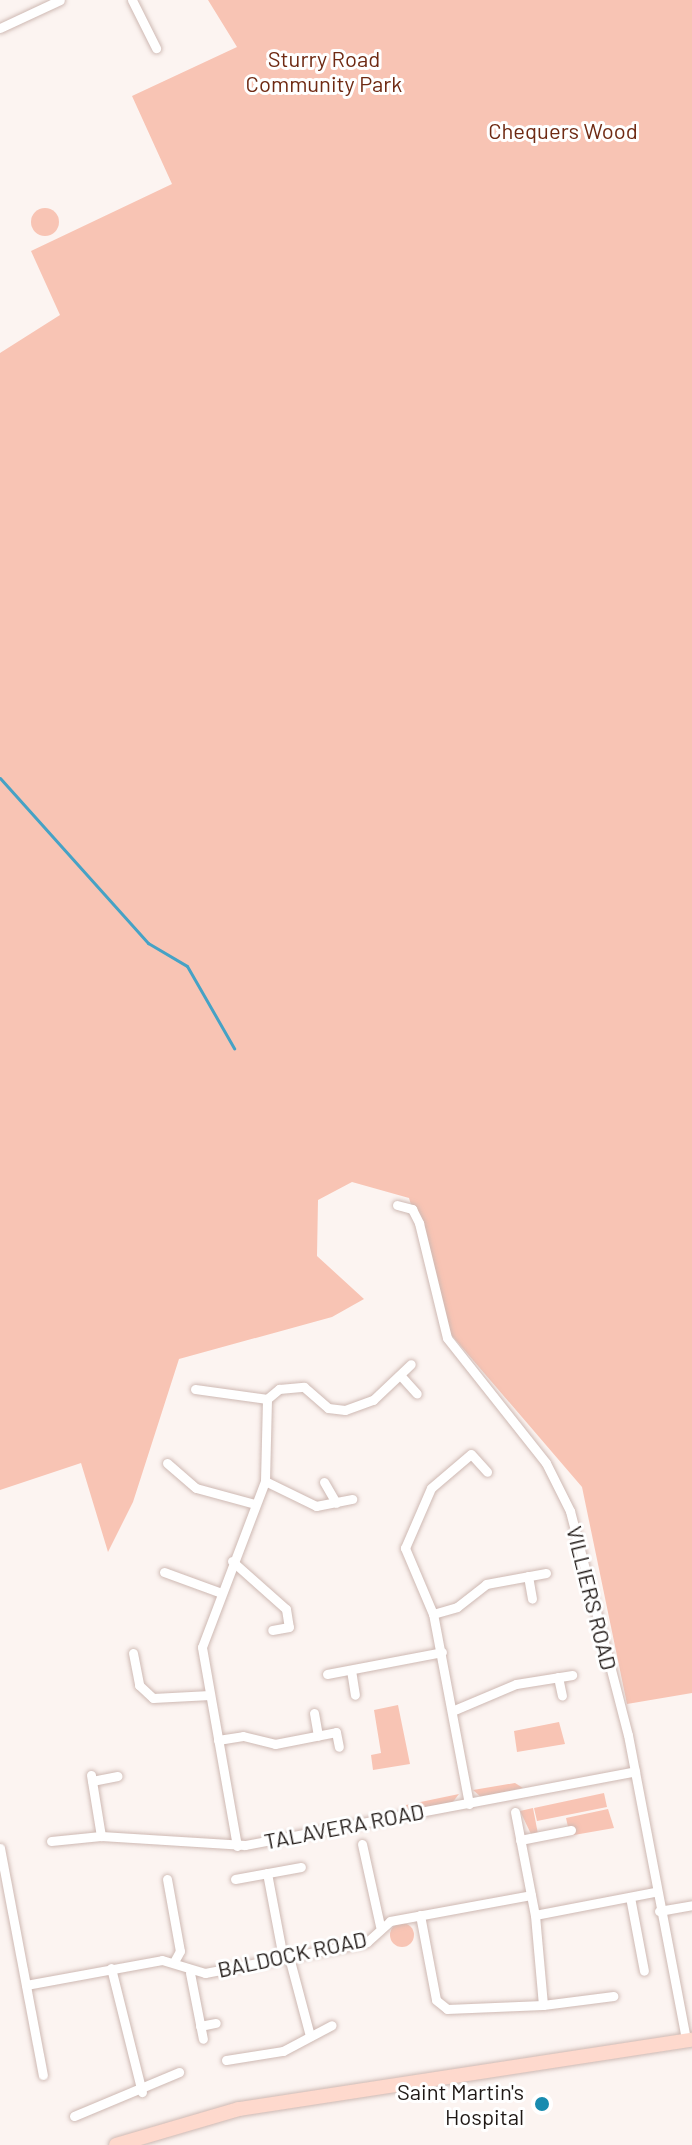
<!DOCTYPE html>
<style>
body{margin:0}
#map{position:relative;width:692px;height:2145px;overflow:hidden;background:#fcf4f1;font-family:Barlow,sans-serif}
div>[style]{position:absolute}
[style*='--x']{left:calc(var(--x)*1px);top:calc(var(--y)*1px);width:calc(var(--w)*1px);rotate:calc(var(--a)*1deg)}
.green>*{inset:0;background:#f8c4b4}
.round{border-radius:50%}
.stream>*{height:3px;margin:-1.5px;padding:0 1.5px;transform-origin:1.5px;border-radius:1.5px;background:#46a2c5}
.roads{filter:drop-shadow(0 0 2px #ceb9b3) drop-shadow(0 0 2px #ceb9b3)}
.street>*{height:9px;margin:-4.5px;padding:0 4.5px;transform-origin:4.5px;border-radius:4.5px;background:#fff}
.primary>*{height:14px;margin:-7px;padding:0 7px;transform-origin:7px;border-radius:7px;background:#fed9cd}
.dots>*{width:22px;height:22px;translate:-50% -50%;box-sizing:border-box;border:4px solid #fff;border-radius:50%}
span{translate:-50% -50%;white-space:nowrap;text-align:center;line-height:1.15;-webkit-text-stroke:6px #fff;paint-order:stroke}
.park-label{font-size:22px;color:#6f2a13}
.street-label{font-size:22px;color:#1f1815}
.poi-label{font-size:22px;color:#1f1815}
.right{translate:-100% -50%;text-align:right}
</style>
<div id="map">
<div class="green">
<i style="clip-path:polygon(208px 0,692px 0,692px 1693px,627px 1704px,582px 1487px,448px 1331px,409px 1198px,352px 1182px,318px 1200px,317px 1256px,364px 1299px,332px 1317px,179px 1359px,133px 1502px,108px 1552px,81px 1463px,0 1490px,0 353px,60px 315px,31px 251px,172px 184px,132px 96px,237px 47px)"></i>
<i class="round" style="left:31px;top:208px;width:28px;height:28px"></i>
<i style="clip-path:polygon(398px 1705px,410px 1764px,373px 1770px,371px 1755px,381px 1753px,374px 1710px)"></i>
<i style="clip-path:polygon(559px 1722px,565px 1744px,517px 1752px,514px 1731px)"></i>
<i style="clip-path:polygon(515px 1783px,523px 1788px,481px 1797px,473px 1790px)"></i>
<i style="clip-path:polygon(604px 1793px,607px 1807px,537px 1821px,534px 1808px)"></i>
<i style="clip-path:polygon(459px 1794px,452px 1803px,408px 1811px,406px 1805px)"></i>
<i style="clip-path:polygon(533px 1808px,538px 1834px,531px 1834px,520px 1811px)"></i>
<i style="clip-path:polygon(608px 1809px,614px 1828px,574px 1835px,568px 1827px,566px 1818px)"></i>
<i class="round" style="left:390px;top:1923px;width:24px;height:24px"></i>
</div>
<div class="stream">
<i style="--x:0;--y:778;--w:222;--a:48.1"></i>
<i style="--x:148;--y:943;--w:45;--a:30.5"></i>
<i style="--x:187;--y:966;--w:95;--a:60.2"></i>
</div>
<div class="roads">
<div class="street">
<i style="--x:132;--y:0;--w:54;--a:63.4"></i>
<i style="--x:0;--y:28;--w:66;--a:-25"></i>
<i style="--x:397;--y:1205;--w:16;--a:15"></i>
<i style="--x:412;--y:1209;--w:16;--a:63"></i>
<i style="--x:419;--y:1223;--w:118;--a:76.3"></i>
<i style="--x:447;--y:1338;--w:159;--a:51.6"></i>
<i style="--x:546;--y:1463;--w:54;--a:63.4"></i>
<i style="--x:570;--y:1511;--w:231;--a:75.5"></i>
<i style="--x:628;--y:1735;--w:310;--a:79.2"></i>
<i style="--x:400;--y:1375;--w:25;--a:48"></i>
<i style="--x:195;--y:1389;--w:73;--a:7.9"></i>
<i style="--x:267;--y:1399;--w:16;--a:-40"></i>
<i style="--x:279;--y:1389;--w:25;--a:-5"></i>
<i style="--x:304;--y:1387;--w:32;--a:41"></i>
<i style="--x:328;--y:1408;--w:17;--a:7"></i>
<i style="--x:345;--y:1410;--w:30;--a:-20"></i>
<i style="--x:373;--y:1400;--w:52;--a:-43.5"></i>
<i style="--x:167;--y:1463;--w:38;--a:41"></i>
<i style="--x:196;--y:1488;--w:61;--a:15.2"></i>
<i style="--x:265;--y:1481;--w:57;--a:26.1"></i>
<i style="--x:316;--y:1506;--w:37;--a:-11"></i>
<i style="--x:324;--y:1482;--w:24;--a:60"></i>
<i style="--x:232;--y:1561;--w:72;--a:41.6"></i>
<i style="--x:286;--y:1609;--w:18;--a:81"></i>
<i style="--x:289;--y:1627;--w:17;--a:170"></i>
<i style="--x:164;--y:1572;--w:59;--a:20"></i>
<i style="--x:528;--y:1576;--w:23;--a:80"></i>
<i style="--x:433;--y:1614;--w:25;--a:-16"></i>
<i style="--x:457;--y:1607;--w:37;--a:-38"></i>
<i style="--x:486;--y:1584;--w:61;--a:-10.4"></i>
<i style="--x:133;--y:1653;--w:33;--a:79"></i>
<i style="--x:139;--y:1685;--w:19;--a:43"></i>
<i style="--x:153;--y:1698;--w:57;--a:-3"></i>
<i style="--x:351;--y:1670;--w:25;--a:81"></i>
<i style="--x:327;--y:1674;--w:117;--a:-10.8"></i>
<i style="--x:558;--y:1677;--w:19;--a:78"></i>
<i style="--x:452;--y:1711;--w:69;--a:-22.9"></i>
<i style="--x:516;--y:1684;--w:57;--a:-9.1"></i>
<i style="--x:314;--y:1713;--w:23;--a:80"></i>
<i style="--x:218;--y:1740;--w:25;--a:-9"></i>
<i style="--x:243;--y:1736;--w:33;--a:14"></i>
<i style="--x:275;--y:1744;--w:62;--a:-11.1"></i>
<i style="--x:336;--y:1732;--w:15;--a:79"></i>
<i style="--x:91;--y:1775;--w:62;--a:80.7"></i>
<i style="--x:92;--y:1781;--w:26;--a:-11"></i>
<i style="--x:469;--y:1804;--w:193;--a:-100.7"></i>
<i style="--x:433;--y:1614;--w:72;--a:-113"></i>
<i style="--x:405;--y:1548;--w:65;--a:-66.6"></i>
<i style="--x:431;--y:1488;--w:52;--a:-40.4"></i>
<i style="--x:471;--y:1454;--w:24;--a:48"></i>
<i style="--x:515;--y:1812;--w:85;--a:79.1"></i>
<i style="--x:520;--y:1840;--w:52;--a:-11.1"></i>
<i style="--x:51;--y:1841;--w:50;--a:-5.7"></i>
<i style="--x:101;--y:1836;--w:144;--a:3.6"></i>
<i style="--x:245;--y:1845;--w:397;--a:-10.7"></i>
<i style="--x:362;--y:1844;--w:84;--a:77.6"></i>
<i style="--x:237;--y:1846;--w:202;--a:-100"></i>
<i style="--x:202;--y:1647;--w:178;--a:-69.2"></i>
<i style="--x:265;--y:1481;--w:82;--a:-88.6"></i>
<i style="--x:0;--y:1848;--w:231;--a:79.3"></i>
<i style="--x:267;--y:1873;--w:86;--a:79.3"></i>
<i style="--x:167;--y:1879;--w:73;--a:79.8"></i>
<i style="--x:180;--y:1951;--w:13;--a:119"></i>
<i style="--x:235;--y:1879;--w:67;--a:-10.3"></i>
<i style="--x:630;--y:1897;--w:75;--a:79.3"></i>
<i style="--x:659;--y:1911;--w:34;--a:-10"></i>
<i style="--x:420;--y:1915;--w:86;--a:79.3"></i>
<i style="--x:436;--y:2000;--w:14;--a:39"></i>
<i style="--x:447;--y:2009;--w:96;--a:-2.4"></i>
<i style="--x:543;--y:2005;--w:90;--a:-95.1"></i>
<i style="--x:289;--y:1957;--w:82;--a:75.1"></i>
<i style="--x:111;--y:1968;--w:128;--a:76"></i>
<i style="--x:190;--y:1973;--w:67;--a:78.9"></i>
<i style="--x:26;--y:1985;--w:138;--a:-10.4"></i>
<i style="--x:162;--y:1960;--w:45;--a:16.8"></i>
<i style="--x:205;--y:1973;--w:165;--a:-10.8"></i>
<i style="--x:367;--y:1942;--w:31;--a:-42"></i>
<i style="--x:390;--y:1921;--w:143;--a:-10.4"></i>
<i style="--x:531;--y:1895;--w:20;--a:79"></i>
<i style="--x:535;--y:1915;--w:122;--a:-10.9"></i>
<i style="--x:543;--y:2005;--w:71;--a:-7.3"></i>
<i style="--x:200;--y:2026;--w:16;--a:-11"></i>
<i style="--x:226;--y:2060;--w:58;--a:-9"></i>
<i style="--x:283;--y:2051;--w:55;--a:-28"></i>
<i style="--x:74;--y:2116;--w:114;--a:-22.7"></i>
</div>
<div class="primary">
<i style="--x:116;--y:2145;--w:128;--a:-16.3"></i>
<i style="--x:239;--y:2109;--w:458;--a:-8.7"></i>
</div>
</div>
<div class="dots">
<i style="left:542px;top:2104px;background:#188baf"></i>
</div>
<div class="park-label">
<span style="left:324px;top:71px">Sturry Road<br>Community Park</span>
<span style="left:563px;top:131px">Chequers Wood</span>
</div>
<div class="street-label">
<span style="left:592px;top:1598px;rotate:76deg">VILLIERS ROAD</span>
<span style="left:344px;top:1826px;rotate:-11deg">TALAVERA ROAD</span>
<span style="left:292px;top:1954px;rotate:-12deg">BALDOCK ROAD</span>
</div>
<div class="poi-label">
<span class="right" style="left:524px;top:2104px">Saint Martin's<br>Hospital</span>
</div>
</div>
